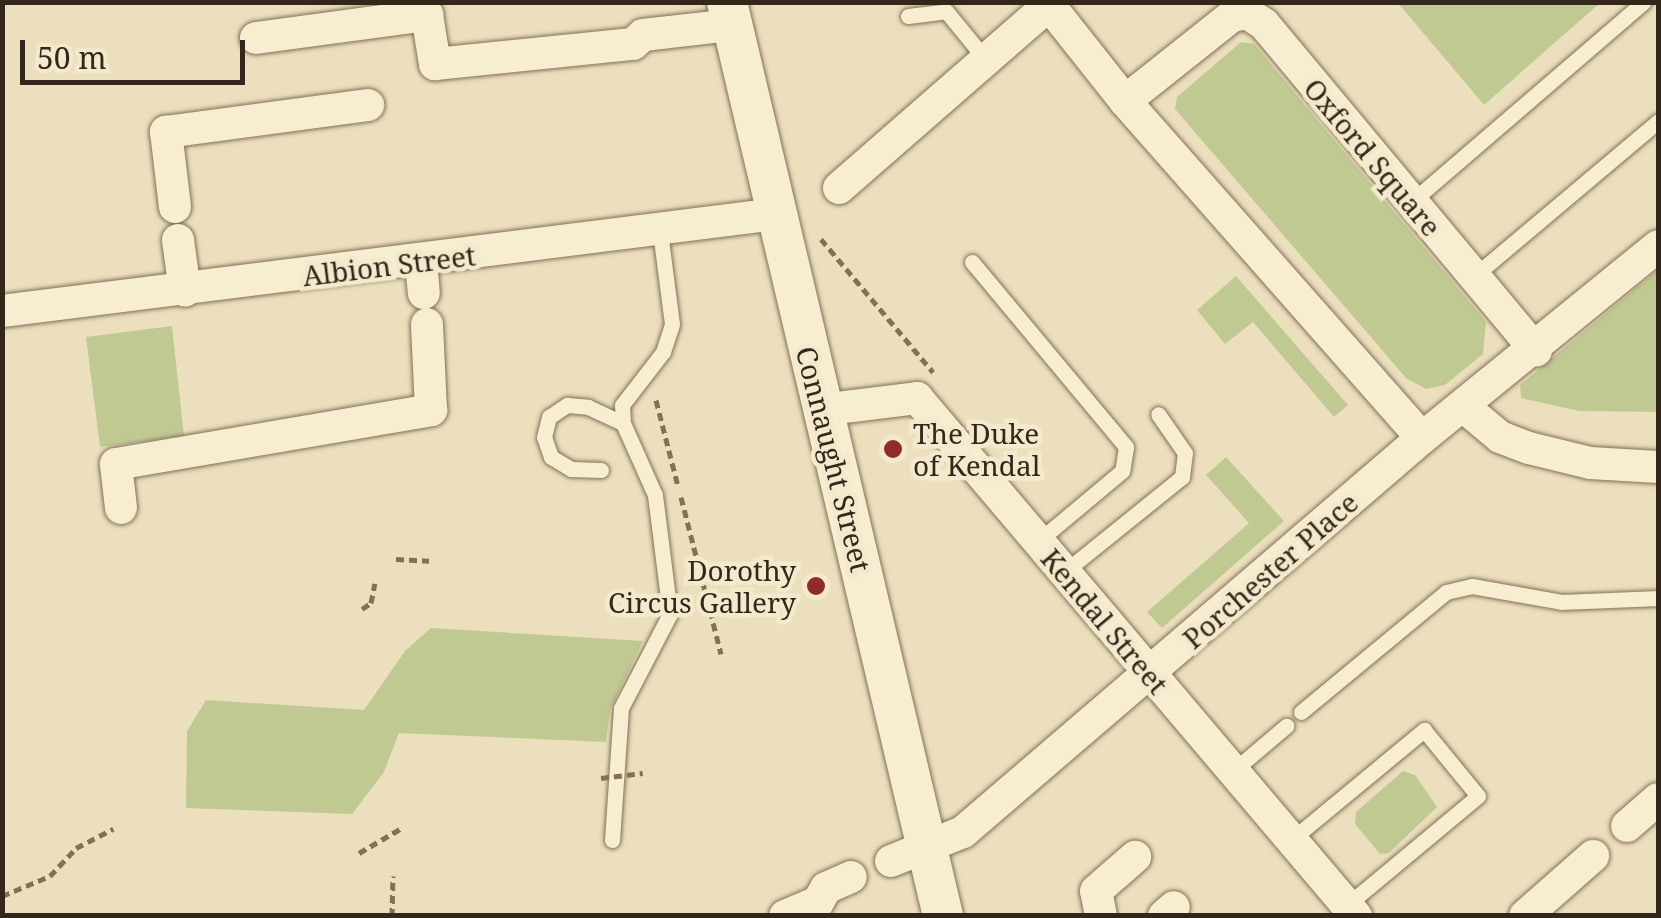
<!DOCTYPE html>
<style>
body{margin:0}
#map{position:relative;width:1661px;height:918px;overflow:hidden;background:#ecdfbe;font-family:"Noto Serif",serif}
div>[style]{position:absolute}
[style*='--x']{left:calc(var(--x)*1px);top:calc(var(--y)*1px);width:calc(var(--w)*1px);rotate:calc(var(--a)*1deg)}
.green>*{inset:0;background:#c1c993}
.path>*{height:5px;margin-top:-2.5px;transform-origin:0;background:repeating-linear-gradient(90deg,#837057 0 8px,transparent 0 13px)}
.roads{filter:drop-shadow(0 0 2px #837057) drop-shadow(0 0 2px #837057)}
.service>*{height:15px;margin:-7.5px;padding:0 7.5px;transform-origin:7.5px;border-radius:7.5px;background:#f7edd0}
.minor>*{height:32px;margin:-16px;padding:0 16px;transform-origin:16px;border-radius:16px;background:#f7edd0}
.tertiary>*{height:40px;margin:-20px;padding:0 20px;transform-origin:20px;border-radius:20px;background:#f7edd0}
.path-bridge>*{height:5px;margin-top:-2.5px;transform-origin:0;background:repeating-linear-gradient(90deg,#837057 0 8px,transparent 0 13px)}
.dots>*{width:28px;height:28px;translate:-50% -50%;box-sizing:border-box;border:5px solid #f3e9cd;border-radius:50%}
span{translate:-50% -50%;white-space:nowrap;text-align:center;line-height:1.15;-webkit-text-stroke:9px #f3e9cd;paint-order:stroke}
.street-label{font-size:28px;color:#33271c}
.poi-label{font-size:28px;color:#33271c}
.left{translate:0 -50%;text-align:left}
.right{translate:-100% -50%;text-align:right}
.frame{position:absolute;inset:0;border:5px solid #33271c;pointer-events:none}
.scale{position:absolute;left:20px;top:40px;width:225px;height:45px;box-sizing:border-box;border:5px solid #33271c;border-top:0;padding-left:12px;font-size:30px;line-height:35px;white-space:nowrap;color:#33271c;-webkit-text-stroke:8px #f3e9cd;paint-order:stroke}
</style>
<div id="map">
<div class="green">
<i style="clip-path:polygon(1398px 3px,1600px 3px,1484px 105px)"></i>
<i style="clip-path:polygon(1241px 42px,1254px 44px,1486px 322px,1483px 354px,1445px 385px,1426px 389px,1406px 378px,1175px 109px,1177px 97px)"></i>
<i style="clip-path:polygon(1658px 270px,1658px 412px,1579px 411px,1521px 398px,1520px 385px)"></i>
<i style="clip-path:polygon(1236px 276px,1348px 405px,1334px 417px,1253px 322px,1225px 344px,1197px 310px)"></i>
<i style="clip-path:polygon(172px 326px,184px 436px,100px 447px,86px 337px)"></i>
<i style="clip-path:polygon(1226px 457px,1284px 521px,1162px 628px,1147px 612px,1249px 523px,1206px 475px)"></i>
<i style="clip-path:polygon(431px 628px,643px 641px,610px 710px,606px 742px,399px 733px,384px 772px,352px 814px,186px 808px,187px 731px,206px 700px,364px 710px,405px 651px)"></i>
<i style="clip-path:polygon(1403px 771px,1415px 775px,1437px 807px,1389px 853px,1380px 854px,1355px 824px,1356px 812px)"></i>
</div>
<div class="path">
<i style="--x:821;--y:239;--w:174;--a:49.9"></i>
<i style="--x:656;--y:400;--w:89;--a:75.7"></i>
<i style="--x:681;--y:497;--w:162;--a:75.7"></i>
<i style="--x:396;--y:559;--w:33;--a:3"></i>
<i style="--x:362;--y:609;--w:11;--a:-34"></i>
<i style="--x:371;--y:603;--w:20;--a:-79"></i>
<i style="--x:359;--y:853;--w:48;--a:-30.3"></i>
<i style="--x:2;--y:896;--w:52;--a:-22.6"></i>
<i style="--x:50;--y:876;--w:38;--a:-47"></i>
<i style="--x:76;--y:848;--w:42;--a:-27.2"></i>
<i style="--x:392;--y:916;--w:40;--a:-88.6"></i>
</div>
<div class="roads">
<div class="service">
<i style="--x:908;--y:16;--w:38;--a:-7"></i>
<i style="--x:946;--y:11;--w:63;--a:50.8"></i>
<i style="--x:1410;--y:203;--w:308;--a:-40.7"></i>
<i style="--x:972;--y:262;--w:241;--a:50.2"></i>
<i style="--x:1126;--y:447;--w:24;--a:99"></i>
<i style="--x:1122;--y:471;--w:111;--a:140.1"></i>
<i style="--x:1473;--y:277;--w:242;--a:-40.1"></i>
<i style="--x:601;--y:470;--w:30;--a:-178"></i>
<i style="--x:571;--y:469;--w:23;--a:-149"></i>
<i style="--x:551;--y:457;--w:21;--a:-109"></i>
<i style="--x:544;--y:437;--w:21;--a:-76"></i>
<i style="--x:549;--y:417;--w:22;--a:-34"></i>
<i style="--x:567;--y:405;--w:21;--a:5"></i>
<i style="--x:588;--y:407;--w:38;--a:25"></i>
<i style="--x:1063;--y:573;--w:153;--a:-38.9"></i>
<i style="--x:1182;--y:477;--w:24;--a:-83"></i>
<i style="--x:1185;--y:453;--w:47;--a:-124.7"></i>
<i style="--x:1301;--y:712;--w:188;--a:-39.6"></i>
<i style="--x:1446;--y:592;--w:27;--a:-13"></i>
<i style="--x:1472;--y:586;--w:91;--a:10.1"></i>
<i style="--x:1562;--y:602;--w:96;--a:-2.4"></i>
<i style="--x:1233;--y:771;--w:70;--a:-40.3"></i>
<i style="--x:612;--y:840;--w:132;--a:-86.1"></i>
<i style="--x:621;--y:708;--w:106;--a:-62.5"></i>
<i style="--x:670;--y:614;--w:120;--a:-97.2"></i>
<i style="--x:655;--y:495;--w:79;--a:-114"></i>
<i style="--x:623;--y:423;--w:18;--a:-93"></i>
<i style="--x:622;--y:405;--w:67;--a:-52.3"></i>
<i style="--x:663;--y:352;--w:29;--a:-72"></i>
<i style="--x:672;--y:324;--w:94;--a:-97.4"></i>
<i style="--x:1291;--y:840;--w:173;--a:-39.6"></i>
<i style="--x:1424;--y:730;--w:85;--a:50.7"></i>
<i style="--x:1478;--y:796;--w:170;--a:140.2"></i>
</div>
<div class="minor">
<i style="--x:1049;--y:5;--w:122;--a:51.6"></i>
<i style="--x:1125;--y:101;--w:449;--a:48.6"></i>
<i style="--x:256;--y:38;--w:173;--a:-7.7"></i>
<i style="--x:427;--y:15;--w:50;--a:80.7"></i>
<i style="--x:435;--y:64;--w:199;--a:-5.8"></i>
<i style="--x:633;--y:44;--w:13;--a:-42"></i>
<i style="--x:643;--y:35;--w:90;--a:-6.4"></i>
<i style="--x:1125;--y:101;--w:137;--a:-38.5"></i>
<i style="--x:1232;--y:16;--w:15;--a:-11"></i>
<i style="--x:1247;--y:13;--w:20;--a:33"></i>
<i style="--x:1264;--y:24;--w:425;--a:50.2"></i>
<i style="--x:839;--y:188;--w:283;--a:-41.1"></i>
<i style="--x:175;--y:207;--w:76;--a:-96.8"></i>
<i style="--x:166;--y:132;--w:204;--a:-7.6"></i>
<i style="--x:178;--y:240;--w:51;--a:82.2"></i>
<i style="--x:421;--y:261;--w:32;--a:85"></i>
<i style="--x:2;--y:311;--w:779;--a:-7.15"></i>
<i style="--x:1463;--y:406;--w:48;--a:40"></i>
<i style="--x:1500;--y:437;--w:31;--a:21"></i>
<i style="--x:1529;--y:448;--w:63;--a:13.8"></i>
<i style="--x:1590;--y:463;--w:68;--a:3.4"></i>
<i style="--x:821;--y:410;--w:97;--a:-7.1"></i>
<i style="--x:917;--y:398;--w:679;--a:49.72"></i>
<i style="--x:121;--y:508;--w:44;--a:-96.5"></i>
<i style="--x:116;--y:464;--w:320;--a:-9.7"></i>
<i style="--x:431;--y:410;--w:86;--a:-92.7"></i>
<i style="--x:1627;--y:826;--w:41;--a:-41.1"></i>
<i style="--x:891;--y:861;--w:78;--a:-21.9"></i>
<i style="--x:963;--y:832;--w:605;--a:-40.64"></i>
<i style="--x:1422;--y:438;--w:304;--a:-39.1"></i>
<i style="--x:785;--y:916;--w:36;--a:-23"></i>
<i style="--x:818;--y:902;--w:16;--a:-60"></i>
<i style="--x:826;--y:888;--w:27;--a:-24"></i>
<i style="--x:1101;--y:916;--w:25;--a:-101"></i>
<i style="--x:1096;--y:891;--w:52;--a:-41.1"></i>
<i style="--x:1164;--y:916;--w:13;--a:-42"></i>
<i style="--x:1525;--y:916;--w:91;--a:-41.4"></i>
</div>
<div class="tertiary">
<i style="--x:727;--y:2;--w:939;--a:76.7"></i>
</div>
</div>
<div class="path-bridge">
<i style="--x:601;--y:778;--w:42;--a:-6.8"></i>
</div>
<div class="dots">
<i style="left:893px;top:449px;background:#8f2c2a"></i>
<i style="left:816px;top:586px;background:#8f2c2a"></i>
</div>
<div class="street-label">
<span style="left:1373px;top:157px;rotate:50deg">Oxford Square</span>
<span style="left:389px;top:265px;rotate:-7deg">Albion Street</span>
<span style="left:834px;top:459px;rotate:76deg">Connaught Street</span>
<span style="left:1270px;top:570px;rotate:-41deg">Porchester Place</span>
<span style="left:1105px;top:621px;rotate:50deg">Kendal Street</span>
</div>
<div class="poi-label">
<span class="left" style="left:913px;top:449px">The Duke<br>of Kendal</span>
<span class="right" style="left:796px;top:586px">Dorothy<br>Circus Gallery</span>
</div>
<div class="frame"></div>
<div class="scale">50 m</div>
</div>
